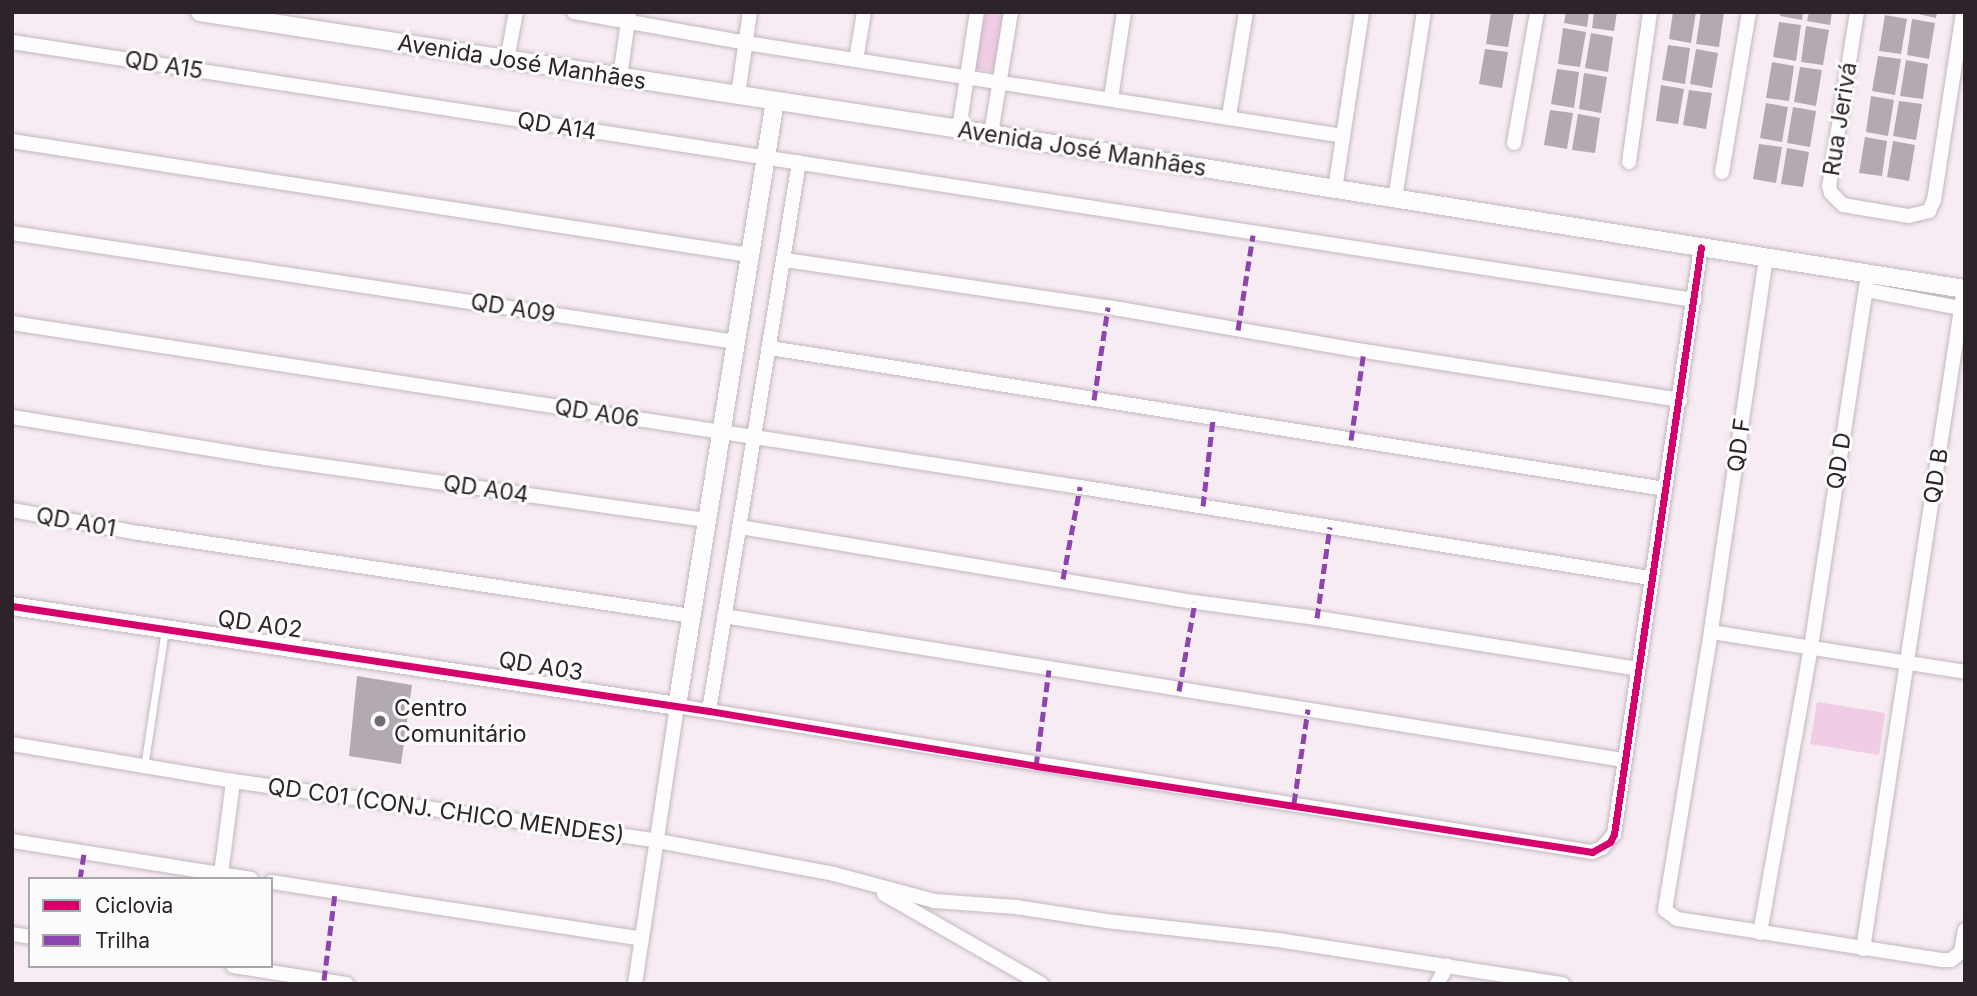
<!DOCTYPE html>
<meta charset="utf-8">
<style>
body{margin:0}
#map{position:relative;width:1977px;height:996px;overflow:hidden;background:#f7ecf4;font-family:Inter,sans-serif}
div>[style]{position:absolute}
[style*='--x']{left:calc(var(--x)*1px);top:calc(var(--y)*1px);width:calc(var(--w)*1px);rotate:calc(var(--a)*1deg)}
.green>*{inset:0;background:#f0cce5}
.building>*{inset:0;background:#b3a9b0}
.roads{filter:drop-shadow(0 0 2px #c2b8bf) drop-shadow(0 0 2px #c2b8bf)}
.service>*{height:7px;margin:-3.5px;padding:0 3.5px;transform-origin:3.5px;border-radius:3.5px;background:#fefcfd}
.minor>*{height:14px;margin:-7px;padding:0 7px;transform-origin:7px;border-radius:7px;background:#fefcfd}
.tertiary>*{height:18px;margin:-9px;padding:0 9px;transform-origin:9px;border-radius:9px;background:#fefcfd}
.quiet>*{height:5px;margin-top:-2.5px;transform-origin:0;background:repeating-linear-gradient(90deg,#8e44ad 0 10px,transparent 0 15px)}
.cycleway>*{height:7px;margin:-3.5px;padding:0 3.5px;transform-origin:3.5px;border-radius:3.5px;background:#d6006c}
.dots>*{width:19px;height:19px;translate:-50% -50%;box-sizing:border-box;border:4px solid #fcfcfc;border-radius:50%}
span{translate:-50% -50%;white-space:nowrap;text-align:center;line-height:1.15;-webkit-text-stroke:6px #fcfcfc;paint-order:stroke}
.street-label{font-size:23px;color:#2d232a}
.poi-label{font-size:23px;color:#2d232a}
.left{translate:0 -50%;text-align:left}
.frame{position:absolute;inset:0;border:14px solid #2d232a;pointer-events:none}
.legend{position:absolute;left:28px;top:877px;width:245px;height:91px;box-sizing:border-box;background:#fcfcfc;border:2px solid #a9a5a8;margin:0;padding:9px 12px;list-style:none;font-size:21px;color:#2d232a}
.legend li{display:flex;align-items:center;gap:14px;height:35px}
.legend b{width:35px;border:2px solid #a9a5a8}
</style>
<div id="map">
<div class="green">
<i style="clip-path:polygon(981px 12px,1005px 12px,995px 72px,972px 68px)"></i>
<i style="clip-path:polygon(1817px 702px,1885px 713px,1879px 755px,1810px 744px)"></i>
</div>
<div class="building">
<i style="clip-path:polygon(1491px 12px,1514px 12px,1508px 47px,1486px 44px)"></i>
<i style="clip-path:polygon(1566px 12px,1589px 12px,1587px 27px,1564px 23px)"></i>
<i style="clip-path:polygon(1594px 12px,1617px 12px,1614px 31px,1592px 28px)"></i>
<i style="clip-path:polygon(1673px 12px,1696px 12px,1691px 43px,1669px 39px)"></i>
<i style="clip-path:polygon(1701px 12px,1724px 12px,1719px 47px,1696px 44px)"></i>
<i style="clip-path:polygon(1780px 12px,1803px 12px,1802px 20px,1780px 16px)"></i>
<i style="clip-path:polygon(1809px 12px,1832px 12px,1830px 25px,1807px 21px)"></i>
<i style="clip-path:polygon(1909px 12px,1937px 12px,1936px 18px)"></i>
<i style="clip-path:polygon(1885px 15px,1907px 19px,1901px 54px,1879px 51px)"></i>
<i style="clip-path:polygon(1912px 19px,1935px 23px,1929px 59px,1907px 55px)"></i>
<i style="clip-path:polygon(1779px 22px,1801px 25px,1796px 61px,1773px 57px)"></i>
<i style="clip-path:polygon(1806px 26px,1829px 30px,1823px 65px,1801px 62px)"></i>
<i style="clip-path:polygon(1563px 28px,1586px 32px,1580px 67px,1558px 64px)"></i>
<i style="clip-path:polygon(1591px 33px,1613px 37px,1608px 72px,1585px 68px)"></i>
<i style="clip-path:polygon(1668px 45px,1690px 48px,1685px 84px,1662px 80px)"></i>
<i style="clip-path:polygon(1485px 49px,1508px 52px,1502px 88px,1479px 84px)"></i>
<i style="clip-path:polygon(1696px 49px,1718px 53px,1712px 88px,1690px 84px)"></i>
<i style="clip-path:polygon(1878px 56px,1901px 59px,1895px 95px,1872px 91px)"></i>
<i style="clip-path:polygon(1906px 60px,1928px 64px,1923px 99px,1900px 96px)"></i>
<i style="clip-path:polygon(1772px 62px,1794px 66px,1789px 101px,1766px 98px)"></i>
<i style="clip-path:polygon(1800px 67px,1822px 70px,1816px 106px,1794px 102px)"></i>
<i style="clip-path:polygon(1557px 69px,1579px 72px,1574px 108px,1551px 104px)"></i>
<i style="clip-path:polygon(1584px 73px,1607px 77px,1601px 113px,1579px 109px)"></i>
<i style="clip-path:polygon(1661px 85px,1684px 89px,1678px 124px,1656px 121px)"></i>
<i style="clip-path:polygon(1689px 90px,1712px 93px,1706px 129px,1683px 125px)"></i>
<i style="clip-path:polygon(1871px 96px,1894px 100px,1888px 136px,1866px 132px)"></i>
<i style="clip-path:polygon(1899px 101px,1922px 104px,1916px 140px,1893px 136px)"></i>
<i style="clip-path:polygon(1766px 103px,1788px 107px,1782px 142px,1760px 138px)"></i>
<i style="clip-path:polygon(1793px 107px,1816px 111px,1810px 147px,1787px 143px)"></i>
<i style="clip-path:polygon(1550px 110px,1573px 113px,1567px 149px,1544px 145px)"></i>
<i style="clip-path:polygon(1578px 114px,1600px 118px,1595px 153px,1572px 150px)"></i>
<i style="clip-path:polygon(1865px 137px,1887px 141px,1882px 176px,1859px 173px)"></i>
<i style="clip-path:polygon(1893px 141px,1915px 145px,1909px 181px,1887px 177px)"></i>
<i style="clip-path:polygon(1759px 144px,1782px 147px,1776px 183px,1753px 179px)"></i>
<i style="clip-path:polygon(1787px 148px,1809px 152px,1803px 187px,1781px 184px)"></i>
<i style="clip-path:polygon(357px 676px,412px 685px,401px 764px,349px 756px)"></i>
</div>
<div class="roads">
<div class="service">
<i style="--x:144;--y:767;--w:139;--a:-81.3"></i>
</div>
<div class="minor">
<i style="--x:574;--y:12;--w:175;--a:10.2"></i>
<i style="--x:746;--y:43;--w:604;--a:8.85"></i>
<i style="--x:1857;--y:12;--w:176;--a:99.1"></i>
<i style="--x:1829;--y:186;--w:7;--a:74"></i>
<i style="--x:1831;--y:193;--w:17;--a:45"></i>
<i style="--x:1843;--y:205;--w:67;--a:9.5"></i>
<i style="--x:1909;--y:216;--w:21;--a:-14"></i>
<i style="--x:1929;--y:211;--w:12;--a:-66"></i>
<i style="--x:1934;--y:200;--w:190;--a:-81.2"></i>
<i style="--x:12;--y:42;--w:1702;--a:8.72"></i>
<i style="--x:507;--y:60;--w:49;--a:-79.4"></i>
<i style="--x:856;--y:60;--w:49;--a:-80.5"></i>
<i style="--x:620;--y:77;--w:64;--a:-81.9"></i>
<i style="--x:738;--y:95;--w:84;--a:-81.8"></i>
<i style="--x:1111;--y:98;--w:87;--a:-81.4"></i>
<i style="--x:1229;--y:116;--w:105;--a:-80.7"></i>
<i style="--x:959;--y:129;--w:118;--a:-81.3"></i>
<i style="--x:991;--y:134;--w:124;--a:-80.7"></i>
<i style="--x:12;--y:141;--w:746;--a:8.79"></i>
<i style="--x:1514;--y:143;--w:133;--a:-80"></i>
<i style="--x:1629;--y:162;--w:151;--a:-82"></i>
<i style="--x:1722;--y:172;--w:162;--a:-80.4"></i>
<i style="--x:1335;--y:189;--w:179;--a:-81.3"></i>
<i style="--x:1395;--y:199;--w:189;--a:-81.2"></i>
<i style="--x:12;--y:233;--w:732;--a:8.56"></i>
<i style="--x:1766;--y:258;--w:378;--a:98.4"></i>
<i style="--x:1711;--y:632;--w:282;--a:99.4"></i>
<i style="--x:1665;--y:910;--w:15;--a:37"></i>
<i style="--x:1677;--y:919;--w:269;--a:8.8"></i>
<i style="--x:1943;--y:960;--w:8;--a:0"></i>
<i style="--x:1951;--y:960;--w:13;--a:-39"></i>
<i style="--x:1961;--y:952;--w:22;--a:-80"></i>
<i style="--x:785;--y:260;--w:326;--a:8.3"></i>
<i style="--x:1108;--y:307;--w:260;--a:9.8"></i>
<i style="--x:1364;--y:351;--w:320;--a:8.8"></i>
<i style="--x:1866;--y:290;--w:101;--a:10.9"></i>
<i style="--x:12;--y:323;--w:1081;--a:8.73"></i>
<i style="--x:1080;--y:487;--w:577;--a:9.07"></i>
<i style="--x:770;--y:348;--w:906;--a:8.95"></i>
<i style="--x:12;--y:417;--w:256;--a:9.2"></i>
<i style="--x:265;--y:458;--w:447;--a:8"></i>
<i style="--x:12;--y:510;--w:129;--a:10.3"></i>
<i style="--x:139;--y:533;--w:559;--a:8.54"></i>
<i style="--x:740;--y:527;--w:461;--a:9.4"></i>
<i style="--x:1195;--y:602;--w:123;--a:7.5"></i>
<i style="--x:1317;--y:618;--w:325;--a:9"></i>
<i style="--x:724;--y:616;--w:910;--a:9.1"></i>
<i style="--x:1711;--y:632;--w:257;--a:8.9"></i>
<i style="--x:709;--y:711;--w:556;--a:-80.69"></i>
<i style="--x:12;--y:744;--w:224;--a:9.5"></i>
<i style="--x:233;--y:781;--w:429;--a:8"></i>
<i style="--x:658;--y:841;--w:179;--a:10.6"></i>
<i style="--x:834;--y:874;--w:104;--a:15.1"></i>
<i style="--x:934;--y:901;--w:82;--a:4.2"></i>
<i style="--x:1016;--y:907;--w:91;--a:8.8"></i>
<i style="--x:1106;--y:921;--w:173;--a:6.3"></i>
<i style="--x:1278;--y:940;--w:288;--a:8.8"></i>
<i style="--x:12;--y:841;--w:242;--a:9"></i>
<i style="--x:221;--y:874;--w:94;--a:-82.6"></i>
<i style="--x:271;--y:882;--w:375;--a:8.7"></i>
<i style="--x:884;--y:894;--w:181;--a:29.8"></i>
<i style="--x:1760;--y:933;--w:291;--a:-79.9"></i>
<i style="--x:1811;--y:647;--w:377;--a:-81.3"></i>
<i style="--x:12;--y:934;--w:18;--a:9"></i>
<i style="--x:1863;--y:949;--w:668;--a:-81.3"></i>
<i style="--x:233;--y:966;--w:115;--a:9"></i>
<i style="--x:635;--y:984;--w:281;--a:-81.4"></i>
<i style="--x:677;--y:706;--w:927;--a:9.07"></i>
<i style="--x:1592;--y:852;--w:11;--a:-22"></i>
<i style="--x:1602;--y:848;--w:18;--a:-49"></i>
<i style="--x:1614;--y:834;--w:593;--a:-81.57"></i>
<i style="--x:1437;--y:984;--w:21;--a:-61"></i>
</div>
<div class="tertiary">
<i style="--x:200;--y:12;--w:768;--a:8.76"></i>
<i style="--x:959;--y:129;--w:1019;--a:9.04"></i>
<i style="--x:12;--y:606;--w:672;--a:8.55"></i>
<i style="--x:677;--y:706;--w:613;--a:-80.8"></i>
</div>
</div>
<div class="quiet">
<i style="--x:1238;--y:330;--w:96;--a:-81"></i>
<i style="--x:1094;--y:400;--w:94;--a:-81.4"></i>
<i style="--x:1351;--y:440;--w:90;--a:-81.7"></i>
<i style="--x:1203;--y:506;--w:88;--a:-83.4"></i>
<i style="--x:1063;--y:579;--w:94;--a:-79.5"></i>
<i style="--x:1317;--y:618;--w:92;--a:-81.9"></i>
<i style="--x:1179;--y:691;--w:90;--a:-79.8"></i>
<i style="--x:1036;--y:766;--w:97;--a:-82.3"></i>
<i style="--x:1294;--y:803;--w:95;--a:-81.5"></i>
<i style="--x:80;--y:879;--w:26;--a:-81"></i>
<i style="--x:324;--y:980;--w:88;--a:-82.8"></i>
</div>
<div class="cycleway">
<i style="--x:12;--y:606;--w:705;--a:8.57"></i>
<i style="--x:709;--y:711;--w:332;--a:9.5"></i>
<i style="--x:1036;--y:766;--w:563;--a:8.79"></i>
<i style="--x:1592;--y:852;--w:21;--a:-29"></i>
<i style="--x:1610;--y:842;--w:9;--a:-63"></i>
<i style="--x:1614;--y:834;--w:593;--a:-81.57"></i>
</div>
<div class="dots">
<i style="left:380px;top:721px;background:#746971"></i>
</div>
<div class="street-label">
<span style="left:522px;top:62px;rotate:9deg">Avenida José Manhães</span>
<span style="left:164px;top:65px;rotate:9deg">QD A15</span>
<span style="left:1840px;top:119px;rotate:-81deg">Rua Jerivá</span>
<span style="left:557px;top:126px;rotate:9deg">QD A14</span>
<span style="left:1082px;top:149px;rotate:9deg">Avenida José Manhães</span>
<span style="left:513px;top:308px;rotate:9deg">QD A09</span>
<span style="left:597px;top:413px;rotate:9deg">QD A06</span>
<span style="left:1739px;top:445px;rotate:-82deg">QD F</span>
<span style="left:1839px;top:461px;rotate:-81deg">QD D</span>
<span style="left:1936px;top:476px;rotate:-81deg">QD B</span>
<span style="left:486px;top:489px;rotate:8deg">QD A04</span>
<span style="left:76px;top:522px;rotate:10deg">QD A01</span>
<span style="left:260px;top:624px;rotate:8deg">QD A02</span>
<span style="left:541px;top:666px;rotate:9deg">QD A03</span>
<span style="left:446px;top:811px;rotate:8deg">QD C01 (CONJ. CHICO MENDES)</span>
</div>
<div class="poi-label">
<span class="left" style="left:394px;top:721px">Centro<br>Comunitário</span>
</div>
<div class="frame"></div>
<ul class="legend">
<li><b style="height:9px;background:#d6006c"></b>Ciclovia</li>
<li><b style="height:9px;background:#8e44ad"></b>Trilha</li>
</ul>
</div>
